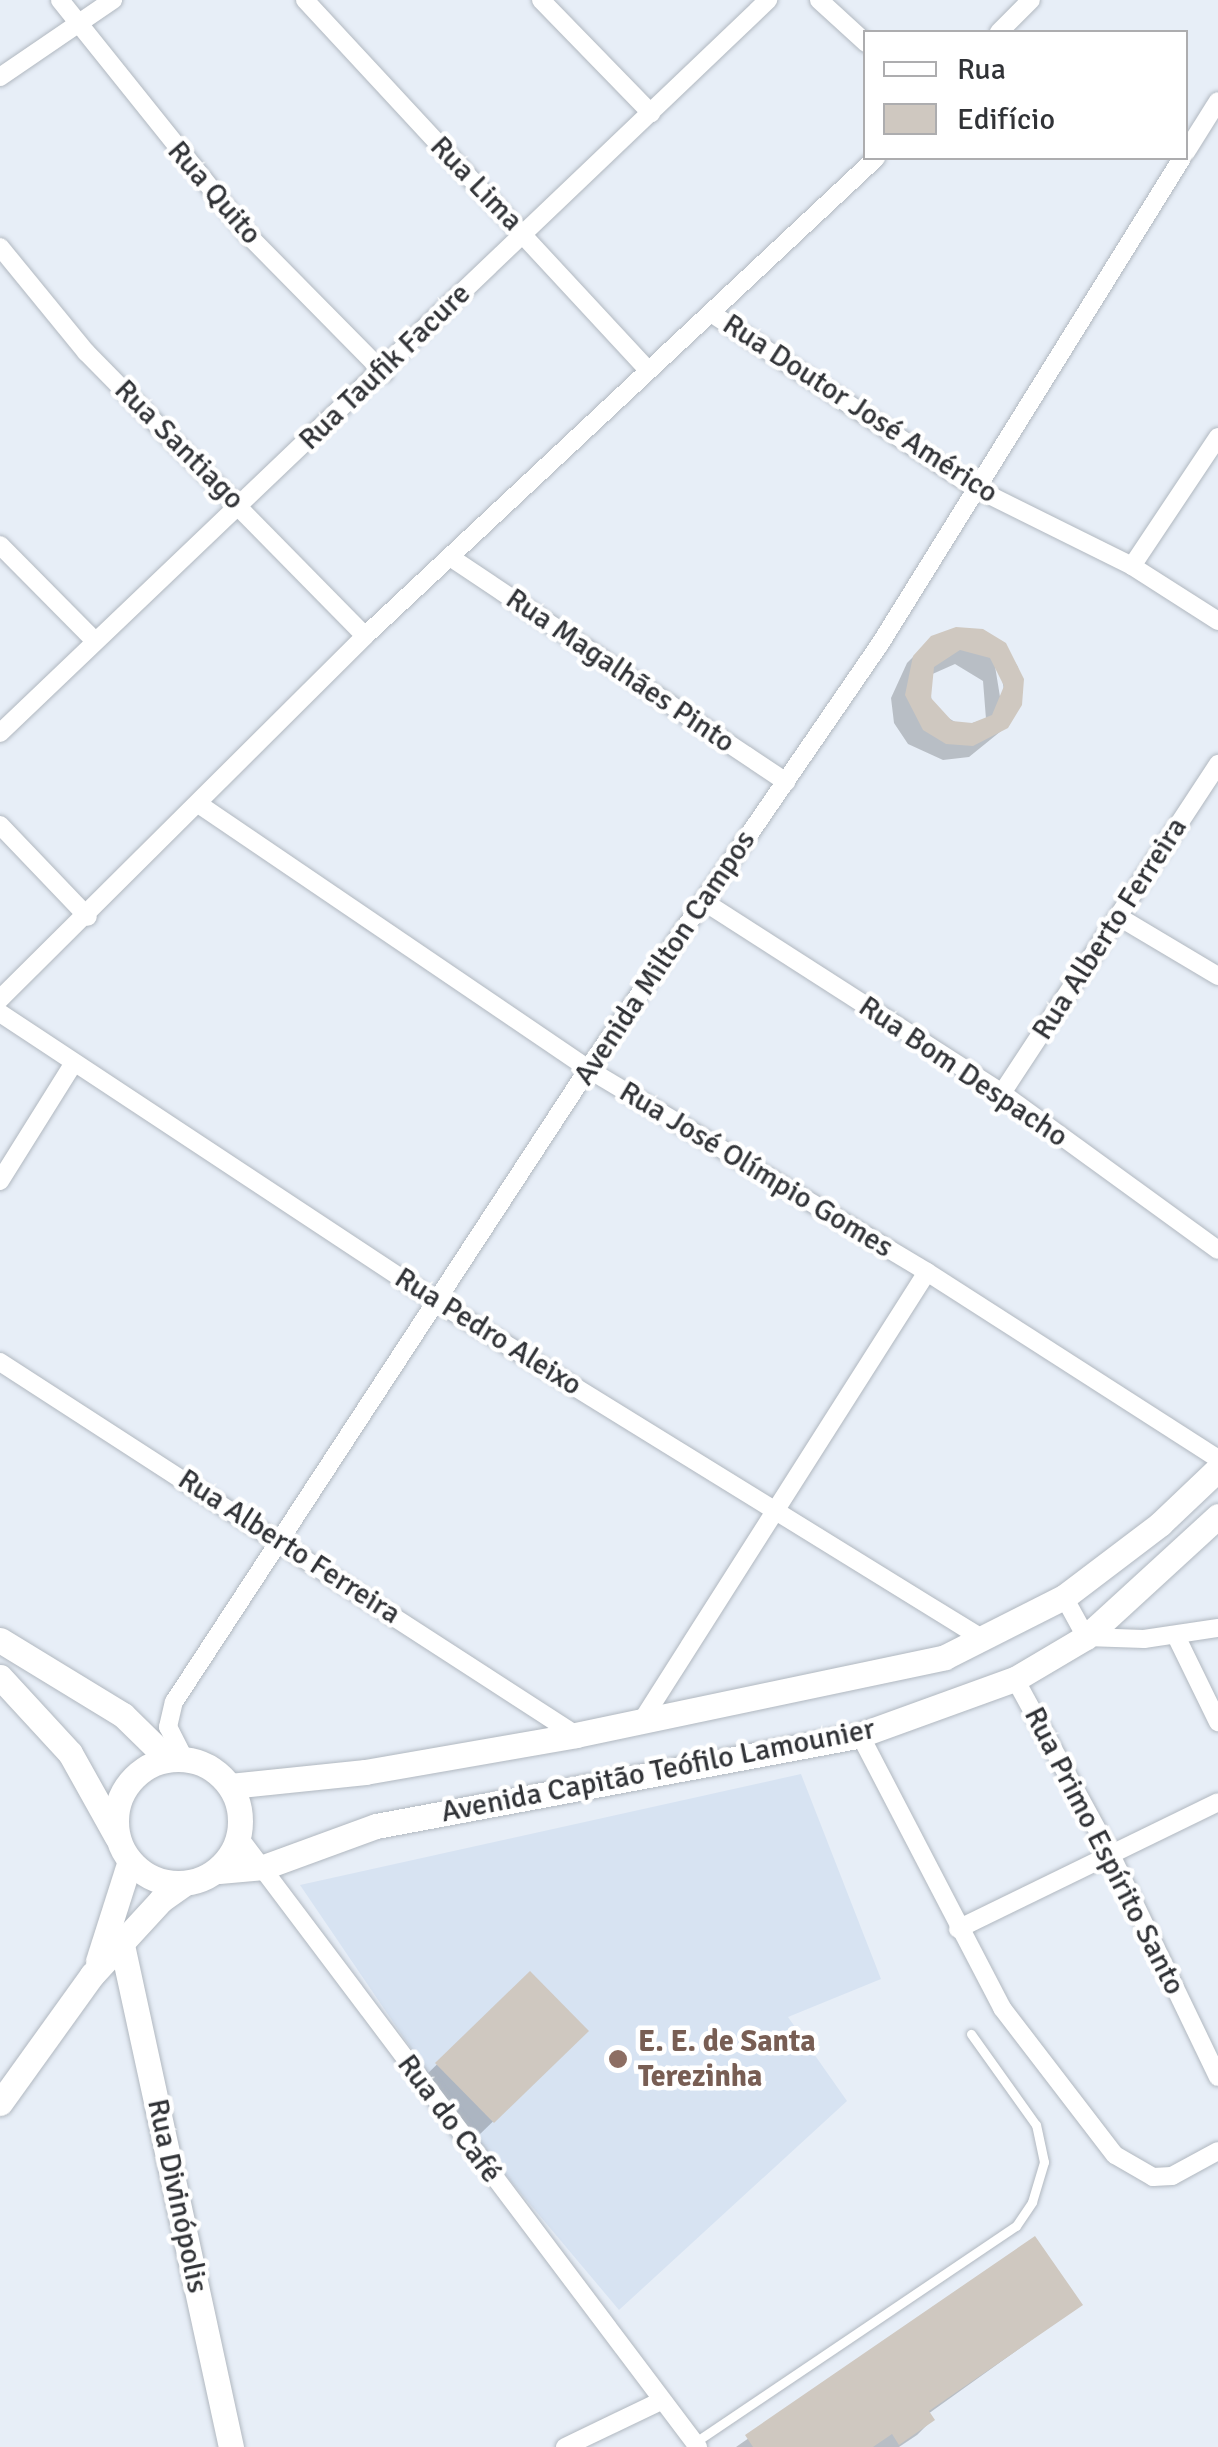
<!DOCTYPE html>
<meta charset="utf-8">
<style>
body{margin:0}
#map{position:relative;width:1218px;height:2447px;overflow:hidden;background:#e7eef7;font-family:Signika,sans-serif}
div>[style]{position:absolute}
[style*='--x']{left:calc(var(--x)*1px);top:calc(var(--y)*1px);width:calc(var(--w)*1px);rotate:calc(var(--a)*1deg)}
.built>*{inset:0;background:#d7e3f2}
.shadow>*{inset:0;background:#0003}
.building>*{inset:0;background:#cfc8c0}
.roads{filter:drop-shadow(0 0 2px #b1b8c0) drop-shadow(0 0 2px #b1b8c0)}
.service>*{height:9px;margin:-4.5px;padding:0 4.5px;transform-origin:4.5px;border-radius:4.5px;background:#fff}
.minor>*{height:18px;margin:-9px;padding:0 9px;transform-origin:9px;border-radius:9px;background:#fff}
.secondary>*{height:25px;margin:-12.5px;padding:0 12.5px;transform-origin:12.5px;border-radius:12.5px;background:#fff}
.secondary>.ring{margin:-12.5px;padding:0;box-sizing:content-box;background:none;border:25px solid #fff;border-radius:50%}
.dots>*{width:28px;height:28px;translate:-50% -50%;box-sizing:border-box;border:5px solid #fff;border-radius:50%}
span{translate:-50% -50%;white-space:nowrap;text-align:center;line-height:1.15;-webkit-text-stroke:9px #fff;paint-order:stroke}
.street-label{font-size:30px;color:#313337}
.education-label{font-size:30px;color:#785e54;font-weight:700}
.left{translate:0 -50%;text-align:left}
.legend{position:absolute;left:863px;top:30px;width:325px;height:130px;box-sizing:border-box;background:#fff;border:2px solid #adadaf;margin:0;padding:12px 18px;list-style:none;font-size:30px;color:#313337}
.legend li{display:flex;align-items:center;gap:20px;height:50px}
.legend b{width:50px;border:2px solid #adadaf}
</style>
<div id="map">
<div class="built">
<i style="clip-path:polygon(801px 1774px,881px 1979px,788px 2017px,847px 2101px,619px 2310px,461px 2122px,300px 1885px)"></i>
</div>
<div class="shadow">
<i style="clip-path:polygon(evenodd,1004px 645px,1018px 667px,1022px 692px,1006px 727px,969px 757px,943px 760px,908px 744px,894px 723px,891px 698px,907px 663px,923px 647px,1004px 645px,955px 664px,983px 681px,986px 719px,962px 726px,933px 709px,928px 676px,955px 664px,1004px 645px,995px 666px,1001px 672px,1007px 709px,1002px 709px,995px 666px)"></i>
<i style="clip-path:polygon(530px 1974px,586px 2031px,478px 2136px,422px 2079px)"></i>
<i style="clip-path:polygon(1034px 2239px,1080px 2305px,928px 2414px,932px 2420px,917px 2435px,899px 2447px,736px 2447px)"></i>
</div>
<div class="building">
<i style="clip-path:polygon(evenodd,956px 627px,983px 629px,1006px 643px,1024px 679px,1022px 705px,1008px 728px,973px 746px,946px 744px,923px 730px,905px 695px,913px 656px,931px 636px,956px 627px,960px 650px,990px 658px,1004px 686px,992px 715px,972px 723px,952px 721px,931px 698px,934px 667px,960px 650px)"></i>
<i style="clip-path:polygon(530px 1971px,589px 2031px,494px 2123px,435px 2063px)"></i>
<i style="clip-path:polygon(1035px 2236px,1083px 2305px,929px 2411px,935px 2420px,899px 2445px,892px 2434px,873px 2447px,753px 2447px,745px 2435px)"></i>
</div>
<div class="roads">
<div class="service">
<i style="--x:694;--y:2443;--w:388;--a:-34"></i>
<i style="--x:1016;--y:2226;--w:29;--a:-56"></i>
<i style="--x:1032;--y:2202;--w:42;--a:-73.3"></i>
<i style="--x:1044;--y:2162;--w:38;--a:-102"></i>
<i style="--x:1036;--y:2125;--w:112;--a:-125.5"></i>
</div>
<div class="minor">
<i style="--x:60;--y:0;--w:301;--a:51.3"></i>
<i style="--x:248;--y:235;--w:194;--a:45.4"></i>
<i style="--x:305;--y:0;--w:503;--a:47.17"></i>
<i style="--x:541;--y:0;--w:158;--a:45.8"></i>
<i style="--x:819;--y:0;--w:64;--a:42.5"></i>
<i style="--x:999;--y:32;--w:45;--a:-45"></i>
<i style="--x:0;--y:77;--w:137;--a:-34.3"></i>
<i style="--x:1186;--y:152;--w:60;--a:-57.9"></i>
<i style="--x:0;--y:247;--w:136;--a:50.7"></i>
<i style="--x:86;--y:352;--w:398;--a:45.5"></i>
<i style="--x:711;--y:313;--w:317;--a:33.5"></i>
<i style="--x:975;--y:488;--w:175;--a:26.4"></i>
<i style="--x:1132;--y:566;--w:102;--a:32.6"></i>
<i style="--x:0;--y:545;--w:134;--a:45.3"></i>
<i style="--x:453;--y:559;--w:401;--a:33.8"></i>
<i style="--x:1132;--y:566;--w:155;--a:-56.3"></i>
<i style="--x:0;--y:733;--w:1062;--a:-43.66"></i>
<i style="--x:200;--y:805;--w:469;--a:34.2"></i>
<i style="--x:588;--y:1069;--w:395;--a:30.9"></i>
<i style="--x:927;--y:1272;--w:346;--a:32.7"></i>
<i style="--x:0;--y:825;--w:127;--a:46.3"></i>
<i style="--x:703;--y:901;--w:355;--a:32.7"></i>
<i style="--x:1002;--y:1093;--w:267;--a:36"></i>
<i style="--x:1119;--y:917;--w:115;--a:30.8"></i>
<i style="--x:0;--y:999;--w:515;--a:-44.84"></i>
<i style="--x:365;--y:636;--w:700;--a:-43.09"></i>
<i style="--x:0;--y:1013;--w:526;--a:33.45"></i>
<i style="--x:439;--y:1303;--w:639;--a:31.7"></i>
<i style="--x:1002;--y:1093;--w:394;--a:-56.7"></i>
<i style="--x:0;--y:1181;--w:138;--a:-58"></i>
<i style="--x:0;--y:1362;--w:686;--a:32.93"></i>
<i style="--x:1064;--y:1597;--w:46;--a:61.2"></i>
<i style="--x:1086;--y:1637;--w:58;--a:2"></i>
<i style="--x:1144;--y:1639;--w:75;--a:-8.5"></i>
<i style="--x:1176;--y:1636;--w:96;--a:64"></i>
<i style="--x:1015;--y:1679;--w:205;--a:61.4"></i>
<i style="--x:1113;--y:1859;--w:242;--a:64.3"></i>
<i style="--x:641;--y:1722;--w:533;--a:-57.56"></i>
<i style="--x:860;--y:1735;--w:308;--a:62.5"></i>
<i style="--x:1002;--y:2008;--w:185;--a:52.5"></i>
<i style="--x:1115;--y:2155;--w:44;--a:30.1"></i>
<i style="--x:1153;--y:2177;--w:19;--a:-3"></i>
<i style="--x:1172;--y:2176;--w:52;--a:-28.5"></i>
<i style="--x:184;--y:1758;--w:35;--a:-117"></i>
<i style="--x:168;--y:1727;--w:26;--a:-77"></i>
<i style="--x:174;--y:1702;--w:756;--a:-56.81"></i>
<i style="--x:588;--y:1069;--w:516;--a:-55.51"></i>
<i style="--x:880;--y:644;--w:572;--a:-58.14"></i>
<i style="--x:238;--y:1836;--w:765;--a:53.03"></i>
<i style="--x:958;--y:1929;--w:289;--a:-26"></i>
<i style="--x:565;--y:2447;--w:106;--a:-25.6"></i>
</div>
<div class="secondary">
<i style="--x:0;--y:1640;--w:144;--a:31.4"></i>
<i style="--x:123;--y:1715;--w:63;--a:44.4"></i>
<i style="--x:0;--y:1677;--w:103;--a:47.4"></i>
<i style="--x:70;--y:1753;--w:96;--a:60.8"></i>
<i class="ring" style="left:116px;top:1759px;width:99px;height:99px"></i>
<i style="--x:230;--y:1786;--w:136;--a:-5.9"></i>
<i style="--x:365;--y:1772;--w:214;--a:-9.9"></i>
<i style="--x:576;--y:1735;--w:377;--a:-11.9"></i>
<i style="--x:945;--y:1657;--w:133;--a:-26.8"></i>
<i style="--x:1064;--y:1597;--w:121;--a:-37.2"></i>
<i style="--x:1160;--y:1524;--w:80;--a:-43.5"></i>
<i style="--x:219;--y:1871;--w:45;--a:-5.1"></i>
<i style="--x:264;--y:1867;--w:119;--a:-20.1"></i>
<i style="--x:376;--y:1826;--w:492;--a:-10.6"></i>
<i style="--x:860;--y:1735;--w:165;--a:-19.9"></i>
<i style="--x:1015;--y:1679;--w:82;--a:-30.6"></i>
<i style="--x:1086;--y:1637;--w:179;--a:-42.5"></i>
<i style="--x:122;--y:1945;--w:514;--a:77.75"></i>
<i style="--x:98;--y:1961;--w:105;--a:-72.3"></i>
<i style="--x:0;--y:2103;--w:158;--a:-54.3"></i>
<i style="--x:92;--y:1975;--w:102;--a:-47.4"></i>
<i style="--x:161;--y:1900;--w:29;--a:-35"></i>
</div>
</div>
<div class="dots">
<i style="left:618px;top:2059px;background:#8d6e63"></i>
</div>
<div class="street-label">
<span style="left:476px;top:184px;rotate:46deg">Rua Lima</span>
<span style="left:214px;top:193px;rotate:49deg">Rua Quito</span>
<span style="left:385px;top:367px;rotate:-44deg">Rua Taufik Facure</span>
<span style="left:860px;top:409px;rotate:33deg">Rua Doutor José Américo</span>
<span style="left:179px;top:445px;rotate:45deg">Rua Santiago</span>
<span style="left:620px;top:671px;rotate:34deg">Rua Magalhães Pinto</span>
<span style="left:1110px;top:929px;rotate:-57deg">Rua Alberto Ferreira</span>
<span style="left:665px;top:958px;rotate:-56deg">Avenida Milton Campos</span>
<span style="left:963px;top:1072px;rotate:34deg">Rua Bom Despacho</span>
<span style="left:756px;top:1170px;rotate:31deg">Rua José Olímpio Gomes</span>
<span style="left:488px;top:1332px;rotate:32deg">Rua Pedro Aleixo</span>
<span style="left:289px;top:1547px;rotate:33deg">Rua Alberto Ferreira</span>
<span style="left:658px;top:1771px;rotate:-11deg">Avenida Capitão Teófilo Lamounier</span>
<span style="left:1104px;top:1851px;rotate:63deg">Rua Primo Espírito Santo</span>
<span style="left:449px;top:2119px;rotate:53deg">Rua do Café</span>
<span style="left:177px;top:2196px;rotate:78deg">Rua Divinópolis</span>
</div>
<div class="education-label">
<span class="left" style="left:638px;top:2059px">E. E. de Santa<br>Terezinha</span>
</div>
<ul class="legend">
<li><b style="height:12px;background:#fff"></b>Rua</li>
<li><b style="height:28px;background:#cfc8c0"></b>Edifício</li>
</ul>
</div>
